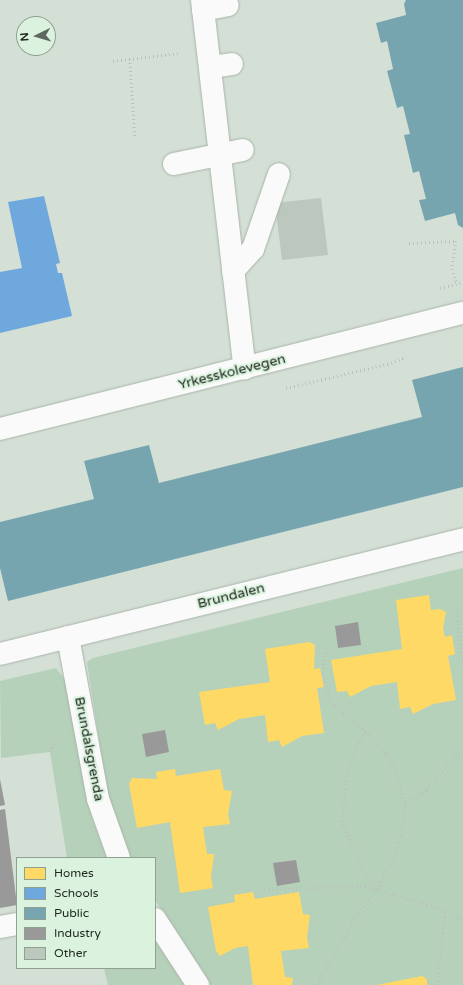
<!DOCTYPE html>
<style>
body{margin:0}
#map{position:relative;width:463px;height:985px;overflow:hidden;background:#d4e0d5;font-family:"Varela Round",sans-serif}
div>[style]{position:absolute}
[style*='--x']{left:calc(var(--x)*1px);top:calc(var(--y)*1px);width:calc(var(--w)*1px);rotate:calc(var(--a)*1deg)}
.green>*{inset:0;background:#b5d1b9}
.homes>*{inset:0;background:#ffd966}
.schools>*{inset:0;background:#6fa8dc}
.public>*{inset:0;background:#76a5af}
.industry>*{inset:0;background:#999}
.building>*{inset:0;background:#bcc7be}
.path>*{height:2.5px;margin-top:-1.25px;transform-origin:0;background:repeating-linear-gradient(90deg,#bdc1be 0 1px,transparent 0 4px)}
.roads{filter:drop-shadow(0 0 1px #aab3ab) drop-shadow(0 0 1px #aab3ab)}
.minor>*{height:22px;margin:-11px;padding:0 11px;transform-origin:11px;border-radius:11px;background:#f9faf9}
span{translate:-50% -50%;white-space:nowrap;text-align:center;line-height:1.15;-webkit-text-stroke:4px #dbf3de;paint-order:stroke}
.street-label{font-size:14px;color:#1e271f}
.legend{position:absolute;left:16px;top:857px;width:140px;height:112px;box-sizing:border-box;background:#dbf3de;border:1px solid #8fa192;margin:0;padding:5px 7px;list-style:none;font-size:12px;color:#1e271f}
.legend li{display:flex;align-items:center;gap:8px;height:20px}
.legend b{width:20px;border:1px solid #8fa192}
.north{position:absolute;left:16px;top:16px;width:40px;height:40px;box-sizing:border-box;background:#dbf3de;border:1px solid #8fa192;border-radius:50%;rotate:265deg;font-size:11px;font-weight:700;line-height:16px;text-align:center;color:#1e271f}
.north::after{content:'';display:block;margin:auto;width:14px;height:18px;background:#5e685f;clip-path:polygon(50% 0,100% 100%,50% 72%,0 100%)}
</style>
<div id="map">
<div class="green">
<i style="clip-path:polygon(463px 568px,463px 985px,209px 985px,155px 900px,155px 858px,131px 858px,126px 850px,108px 797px,87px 662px,93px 658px)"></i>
<i style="clip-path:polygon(56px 668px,66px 681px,92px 818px,107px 858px,67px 858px,50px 752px,1px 758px,0 681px)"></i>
<i style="clip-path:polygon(155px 940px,185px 985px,108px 985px,104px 968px,155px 968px)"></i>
</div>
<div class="homes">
<i style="clip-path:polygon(429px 595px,431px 610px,440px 609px,446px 612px,443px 628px,445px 637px,452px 635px,455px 654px,448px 656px,456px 700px,433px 704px,413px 714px,410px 707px,400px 709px,397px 682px,371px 686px,350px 697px,347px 691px,337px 692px,331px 660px,402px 649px,396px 600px)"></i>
<i style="clip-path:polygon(309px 642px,315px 645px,314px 669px,320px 668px,324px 687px,317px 688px,324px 733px,302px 736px,282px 747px,279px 740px,268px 742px,265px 715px,239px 719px,218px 730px,215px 723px,205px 725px,199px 692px,270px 682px,265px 649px)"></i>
<i style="clip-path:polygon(175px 769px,176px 776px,220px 769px,224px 790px,232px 791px,228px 814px,230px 824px,203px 827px,207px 854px,214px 854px,211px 877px,213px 888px,180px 893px,170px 822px,137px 828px,129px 784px,132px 778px,157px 779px,156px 772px)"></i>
<i style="clip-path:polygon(253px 892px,255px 899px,299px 892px,303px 914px,310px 915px,307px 937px,309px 948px,281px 951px,285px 977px,293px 978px,292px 985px,253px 985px,248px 946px,235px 948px,220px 956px,216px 951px,208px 907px,235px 902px,234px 895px)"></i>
<i style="clip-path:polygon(422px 976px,427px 979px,427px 985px,377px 985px)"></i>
</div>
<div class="schools">
<i style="clip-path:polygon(44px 196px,60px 263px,56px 264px,58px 273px,62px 273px,72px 316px,0 333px,0 272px,22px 268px,8px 202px)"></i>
</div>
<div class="public">
<i style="clip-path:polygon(406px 0,463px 0,463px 228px,458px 225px,455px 213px,425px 221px,419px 200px,426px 199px,419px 171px,413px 173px,404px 135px,410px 134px,403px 106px,397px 108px,387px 71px,393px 69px,387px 41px,381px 43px,376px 23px,406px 15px,404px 4px)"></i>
<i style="clip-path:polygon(463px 367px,463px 487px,8px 601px,0 568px,0 522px,94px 499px,84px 461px,149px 445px,159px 483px,422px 417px,412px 380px)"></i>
</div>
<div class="industry">
<i style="clip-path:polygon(358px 622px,361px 645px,338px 648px,335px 626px)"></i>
<i style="clip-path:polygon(165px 730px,169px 752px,146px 757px,142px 734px)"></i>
<i style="clip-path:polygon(0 779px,5px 805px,0 806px)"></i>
<i style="clip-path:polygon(5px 809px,17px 905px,0 908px,0 810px)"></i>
<i style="clip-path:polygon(296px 860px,300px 882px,277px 886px,273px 863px)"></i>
</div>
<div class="building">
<i style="clip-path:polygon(321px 198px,328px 255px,282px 260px,275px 203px)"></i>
</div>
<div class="path">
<i style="--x:130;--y:59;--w:78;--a:86.3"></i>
<i style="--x:113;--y:61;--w:67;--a:-6.8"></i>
<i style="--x:409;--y:243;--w:47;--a:-2.4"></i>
<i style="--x:456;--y:241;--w:28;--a:98"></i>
<i style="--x:452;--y:269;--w:16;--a:72"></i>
<i style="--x:440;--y:288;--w:24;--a:-15"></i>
<i style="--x:286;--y:388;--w:108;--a:-13.4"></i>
<i style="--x:391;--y:363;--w:15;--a:-23"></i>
<i style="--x:456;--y:608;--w:53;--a:82.5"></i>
<i style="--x:326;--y:648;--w:26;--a:97"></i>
<i style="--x:323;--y:674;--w:29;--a:74"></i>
<i style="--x:331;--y:702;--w:46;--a:40.6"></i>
<i style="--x:366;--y:732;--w:29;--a:46"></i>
<i style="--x:386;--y:753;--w:20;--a:60"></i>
<i style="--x:396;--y:770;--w:34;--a:75"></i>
<i style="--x:366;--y:732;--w:24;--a:120"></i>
<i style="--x:354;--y:753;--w:24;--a:109"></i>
<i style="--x:346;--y:776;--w:48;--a:93.6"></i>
<i style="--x:343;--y:824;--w:51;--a:66.9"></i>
<i style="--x:363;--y:871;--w:22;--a:54"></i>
<i style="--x:50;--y:752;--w:11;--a:-63"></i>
<i style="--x:55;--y:742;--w:4;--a:0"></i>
<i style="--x:264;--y:889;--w:101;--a:-1.7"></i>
<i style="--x:365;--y:886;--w:65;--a:16.2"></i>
<i style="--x:427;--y:904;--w:39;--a:23"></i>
<i style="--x:316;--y:985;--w:80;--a:-59.9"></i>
<i style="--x:356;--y:916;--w:34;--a:-52"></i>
<i style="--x:377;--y:889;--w:38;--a:-63"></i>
<i style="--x:394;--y:855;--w:21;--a:-71"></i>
<i style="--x:401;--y:835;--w:32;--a:-83"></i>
<i style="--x:405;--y:803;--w:25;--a:-32"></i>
<i style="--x:426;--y:790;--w:56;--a:-48.6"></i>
<i style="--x:439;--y:985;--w:12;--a:-95"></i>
<i style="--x:438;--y:973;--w:61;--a:-83.5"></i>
</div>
<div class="roads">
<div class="minor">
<i style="--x:202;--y:0;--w:371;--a:83.4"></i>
<i style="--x:203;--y:10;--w:25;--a:-11"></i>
<i style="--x:211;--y:67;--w:21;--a:-8"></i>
<i style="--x:174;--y:164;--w:70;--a:-11.5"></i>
<i style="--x:233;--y:271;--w:30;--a:-48"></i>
<i style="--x:253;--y:249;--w:79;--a:-70.9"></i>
<i style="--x:0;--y:429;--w:477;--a:-14.1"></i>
<i style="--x:68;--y:637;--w:165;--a:79.5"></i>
<i style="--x:98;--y:799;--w:63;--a:70.4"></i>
<i style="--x:0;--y:654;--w:477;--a:-13.9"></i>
<i style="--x:155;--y:919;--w:79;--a:56.9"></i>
<i style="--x:0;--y:927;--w:17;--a:-10"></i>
</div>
</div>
<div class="street-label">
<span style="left:232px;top:372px;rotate:-14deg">Yrkesskolevegen</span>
<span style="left:231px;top:596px;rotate:-14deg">Brundalen</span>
<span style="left:89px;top:749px;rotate:79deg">Brundalsgrenda</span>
</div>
<ul class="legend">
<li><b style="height:11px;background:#ffd966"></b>Homes</li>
<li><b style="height:11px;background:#6fa8dc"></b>Schools</li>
<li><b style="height:11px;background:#76a5af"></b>Public</li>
<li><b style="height:11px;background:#999"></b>Industry</li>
<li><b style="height:11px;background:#bcc7be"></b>Other</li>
</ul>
<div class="north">N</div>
</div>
